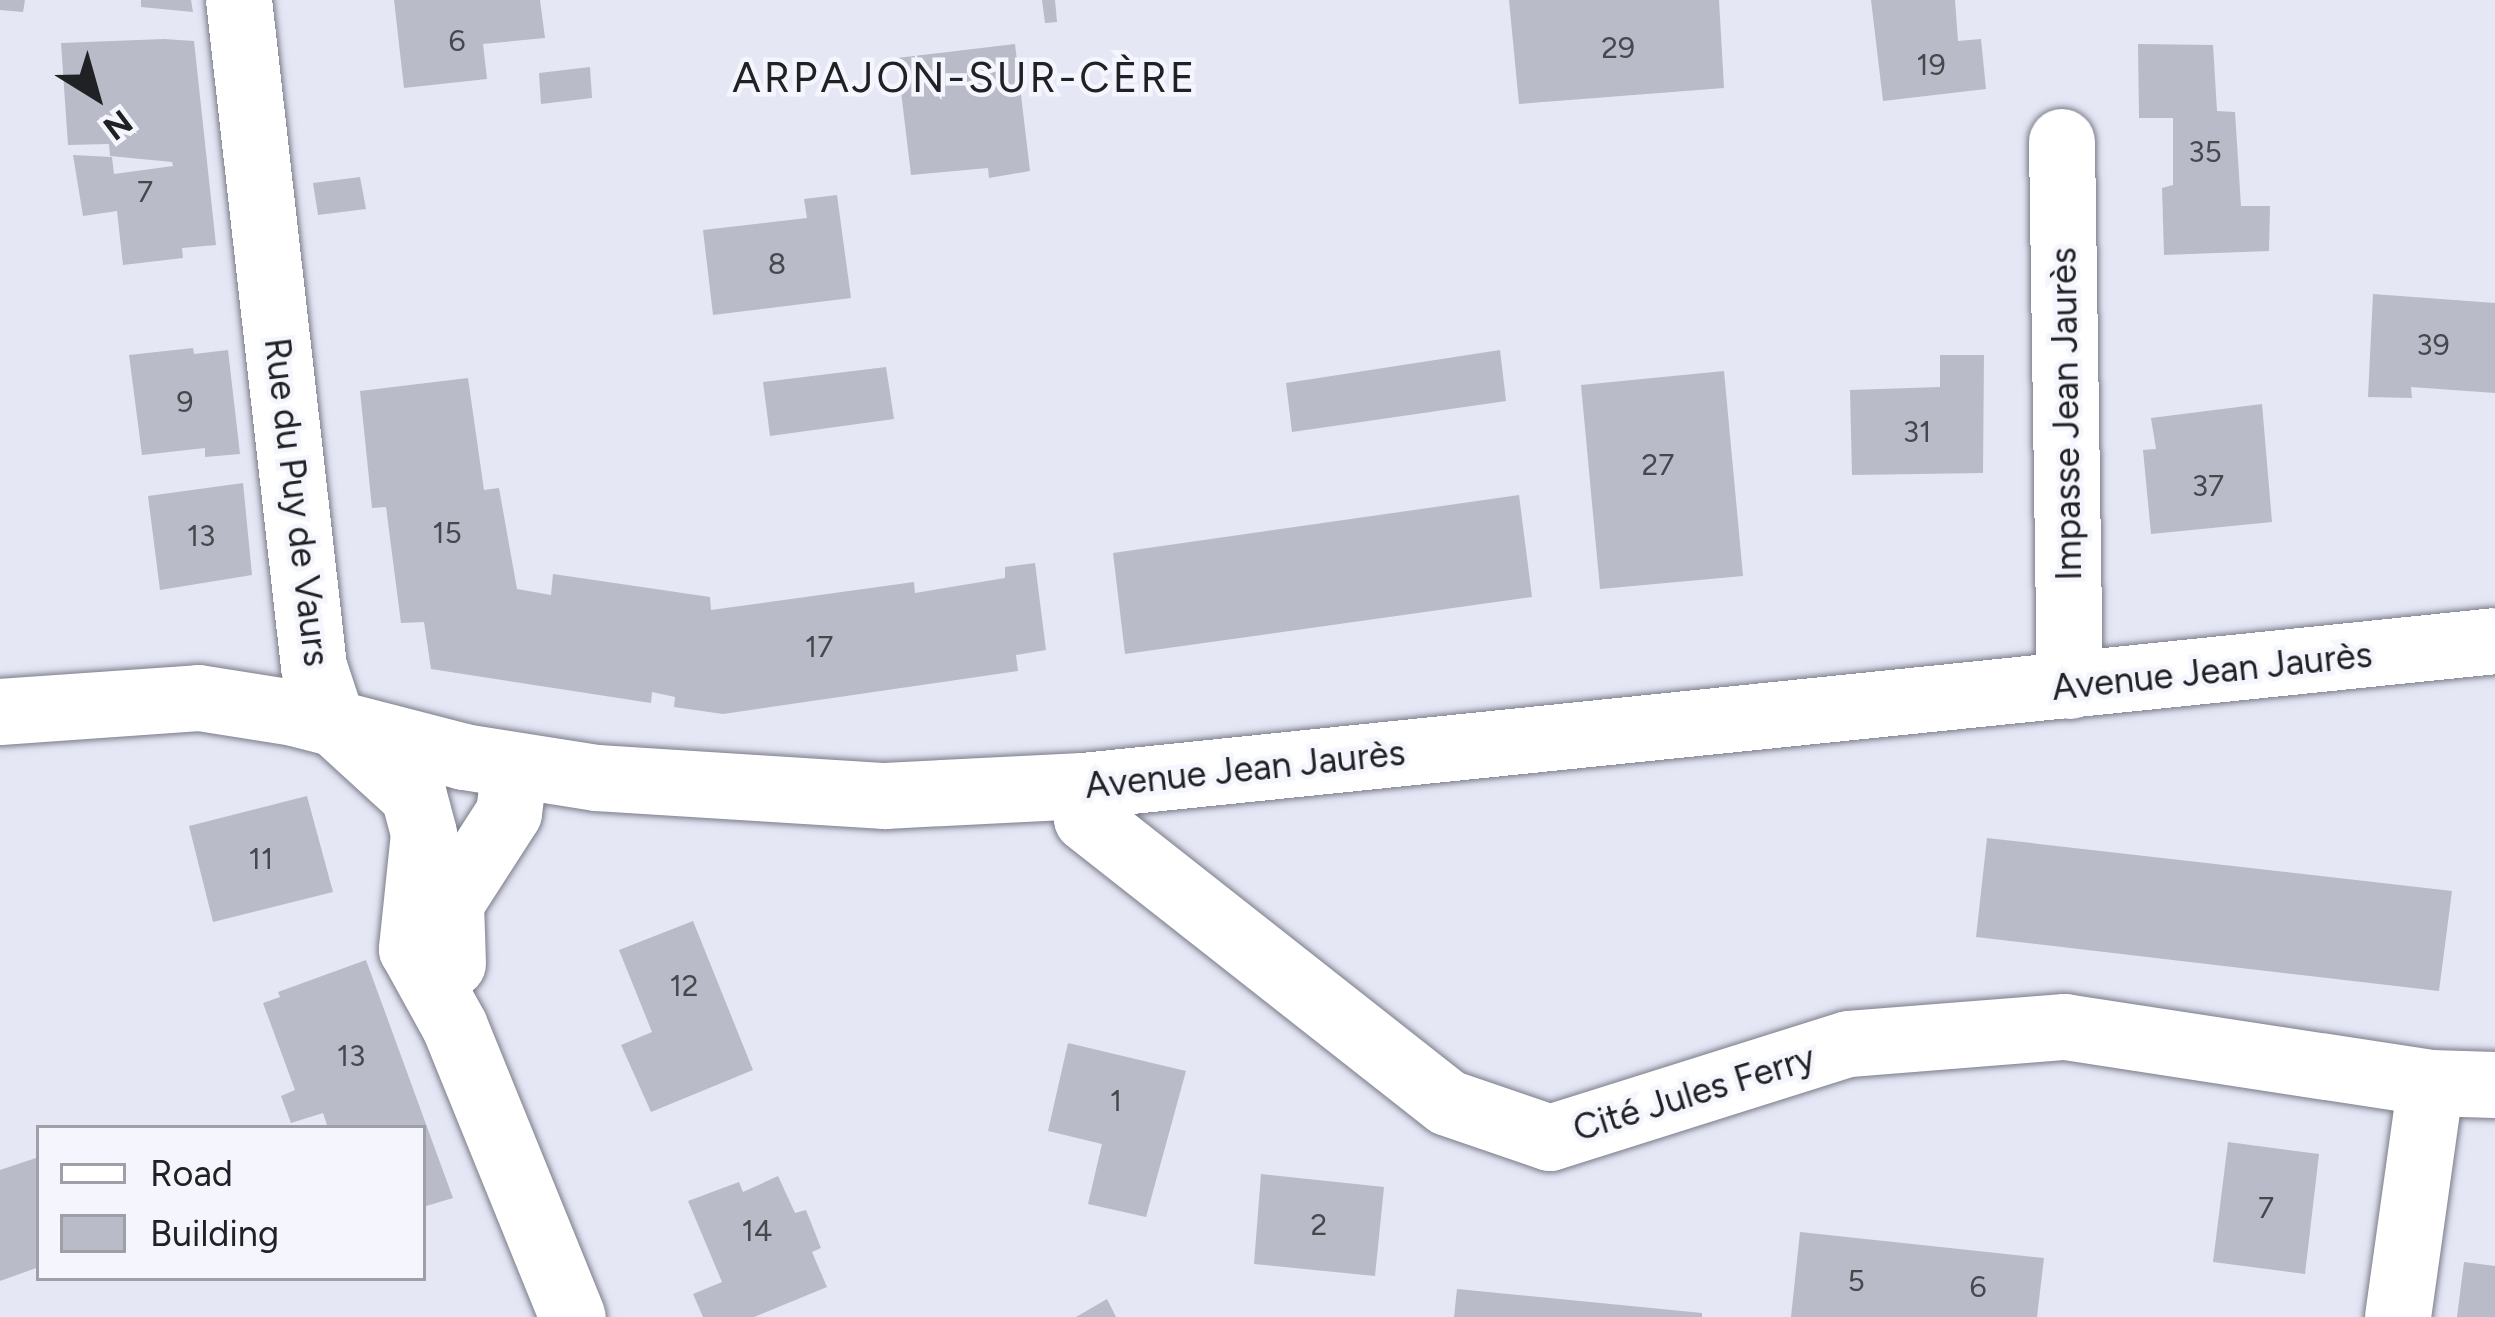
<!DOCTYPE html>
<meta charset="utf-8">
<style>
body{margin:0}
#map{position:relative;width:2495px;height:1317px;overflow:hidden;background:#e5e7f5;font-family:Figtree,sans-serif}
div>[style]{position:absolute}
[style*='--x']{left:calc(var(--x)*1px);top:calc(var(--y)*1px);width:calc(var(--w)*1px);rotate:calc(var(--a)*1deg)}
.building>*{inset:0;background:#b9bbc8}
.roads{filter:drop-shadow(0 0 3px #7a7c88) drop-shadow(0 0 3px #7a7c88)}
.street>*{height:66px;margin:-33px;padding:0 33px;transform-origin:33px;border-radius:33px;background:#fff}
.secondary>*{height:66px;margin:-33px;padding:0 33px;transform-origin:33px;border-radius:33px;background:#fff}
span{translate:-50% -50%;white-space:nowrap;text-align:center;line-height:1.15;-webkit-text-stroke:9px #f4f5fd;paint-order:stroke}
.number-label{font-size:30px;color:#46484e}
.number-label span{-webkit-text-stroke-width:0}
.street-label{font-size:36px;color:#202125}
.quarter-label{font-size:42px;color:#202125;letter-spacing:3px}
.legend{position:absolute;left:36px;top:1125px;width:390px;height:156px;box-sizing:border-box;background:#f4f5fd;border:3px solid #9fa0a7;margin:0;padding:15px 21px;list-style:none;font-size:36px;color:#202125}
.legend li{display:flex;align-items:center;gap:24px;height:60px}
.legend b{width:60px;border:3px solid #9fa0a7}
.north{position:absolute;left:36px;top:36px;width:120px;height:120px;-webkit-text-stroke:9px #f4f5fd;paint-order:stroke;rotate:143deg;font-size:33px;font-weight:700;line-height:48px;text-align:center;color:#202125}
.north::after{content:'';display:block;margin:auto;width:42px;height:54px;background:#202125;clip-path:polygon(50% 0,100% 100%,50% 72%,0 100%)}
</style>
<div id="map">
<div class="building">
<i style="clip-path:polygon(0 0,25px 0,23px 12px,0 10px)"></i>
<i style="clip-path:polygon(141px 0,191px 0,193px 12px,141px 7px)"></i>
<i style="clip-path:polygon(394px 0,540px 0,545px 38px,483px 44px,487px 79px,404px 88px)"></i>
<i style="clip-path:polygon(1042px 0,1055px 0,1057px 22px,1045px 23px)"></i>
<i style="clip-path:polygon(1509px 0,1719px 0,1724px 88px,1519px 104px)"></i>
<i style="clip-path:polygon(1871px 0,1955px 0,1958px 41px,1981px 39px,1986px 89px,1883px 101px)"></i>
<i style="clip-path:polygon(164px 39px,194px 41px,216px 245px,182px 248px,183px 258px,123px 265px,117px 211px,83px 216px,73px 155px,112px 157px,114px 174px,173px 166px,172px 162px,110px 156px,109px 144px,68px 145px,61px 43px)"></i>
<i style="clip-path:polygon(1015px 44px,1030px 171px,989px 178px,988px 168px,911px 175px,897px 58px)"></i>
<i style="clip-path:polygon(2138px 44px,2213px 45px,2217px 111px,2235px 112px,2241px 206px,2270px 206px,2269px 251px,2164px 255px,2162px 188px,2173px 185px,2173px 118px,2139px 118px)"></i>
<i style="clip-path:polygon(590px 67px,592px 98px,541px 104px,539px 73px)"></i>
<i style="clip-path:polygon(360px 177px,366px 209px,318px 215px,313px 183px)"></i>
<i style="clip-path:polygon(837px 195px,851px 298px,713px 315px,703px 230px,807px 218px,804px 199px)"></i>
<i style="clip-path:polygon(2373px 294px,2495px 303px,2495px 393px,2411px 387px,2412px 398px,2368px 397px)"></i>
<i style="clip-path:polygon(193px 348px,194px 354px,228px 350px,240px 454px,205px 457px,205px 448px,142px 455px,129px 355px)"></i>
<i style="clip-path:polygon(1500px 350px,1506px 401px,1292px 432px,1286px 383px)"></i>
<i style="clip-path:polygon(1940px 355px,1984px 355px,1983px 473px,1852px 475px,1850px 390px,1940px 387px)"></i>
<i style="clip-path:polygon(886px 367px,894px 419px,770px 436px,763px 382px)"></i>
<i style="clip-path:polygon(1724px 371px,1743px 576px,1600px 589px,1581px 385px)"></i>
<i style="clip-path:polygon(468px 378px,484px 490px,499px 488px,517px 589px,551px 595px,553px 574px,710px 597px,711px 610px,914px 582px,915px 593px,1005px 578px,1005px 567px,1035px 563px,1046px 650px,1016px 655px,1018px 671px,723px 714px,674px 707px,675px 697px,652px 692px,651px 703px,431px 669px,424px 622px,401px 623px,386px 507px,372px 508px,360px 391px)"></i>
<i style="clip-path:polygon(2262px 404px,2272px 522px,2151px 534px,2143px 450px,2156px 449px,2151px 418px)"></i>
<i style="clip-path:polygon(243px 483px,252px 575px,160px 590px,148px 496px)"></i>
<i style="clip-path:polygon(1519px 495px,1532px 597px,1125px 654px,1113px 553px)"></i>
<i style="clip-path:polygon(307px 796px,333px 892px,213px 922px,189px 826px)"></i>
<i style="clip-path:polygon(1987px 838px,2452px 891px,2439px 991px,1976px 937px)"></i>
<i style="clip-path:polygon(693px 921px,753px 1070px,651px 1112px,621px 1045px,652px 1032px,619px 950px)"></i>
<i style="clip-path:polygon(366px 960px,453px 1198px,423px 1207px,423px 1128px,328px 1128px,323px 1113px,291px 1123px,281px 1096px,295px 1090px,263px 1003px,280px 997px,278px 992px)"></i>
<i style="clip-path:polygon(1068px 1043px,1186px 1071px,1146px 1217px,1088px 1204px,1102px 1144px,1048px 1131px)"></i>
<i style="clip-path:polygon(2228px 1142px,2319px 1154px,2305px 1274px,2213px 1262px)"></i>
<i style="clip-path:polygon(39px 1157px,39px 1267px,0 1281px,0 1170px)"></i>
<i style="clip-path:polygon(1261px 1174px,1384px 1187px,1375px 1276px,1254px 1264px)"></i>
<i style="clip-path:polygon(778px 1176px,795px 1213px,806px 1210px,821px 1248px,812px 1252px,827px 1287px,754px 1317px,703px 1317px,693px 1294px,722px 1282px,688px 1201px,739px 1182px,743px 1192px)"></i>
<i style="clip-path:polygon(1800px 1232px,2044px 1258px,2037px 1317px,1791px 1317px)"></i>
<i style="clip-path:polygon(2464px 1262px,2495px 1266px,2495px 1317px,2457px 1317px)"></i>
<i style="clip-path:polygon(1457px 1289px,1702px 1313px,1702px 1317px,1454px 1317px)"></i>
<i style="clip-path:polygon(1107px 1299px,1116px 1317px,1076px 1317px)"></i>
</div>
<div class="roads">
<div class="street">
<i style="--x:239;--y:0;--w:671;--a:83.58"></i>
<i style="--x:314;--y:667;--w:57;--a:71.6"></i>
<i style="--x:332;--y:721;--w:111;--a:42.4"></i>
<i style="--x:414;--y:796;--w:39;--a:75"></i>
<i style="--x:424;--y:834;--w:116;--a:96"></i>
<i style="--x:412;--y:949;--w:89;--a:61.1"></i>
<i style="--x:455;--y:1027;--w:313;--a:67.9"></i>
<i style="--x:2062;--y:142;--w:544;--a:89.16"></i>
<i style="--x:1083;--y:786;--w:33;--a:83"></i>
<i style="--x:1087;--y:819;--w:459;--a:38.2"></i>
<i style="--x:1448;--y:1103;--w:108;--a:18.9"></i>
<i style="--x:1550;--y:1138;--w:313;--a:-17.5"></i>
<i style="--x:1849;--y:1044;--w:217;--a:-4.5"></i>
<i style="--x:2065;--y:1027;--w:370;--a:8.7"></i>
<i style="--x:453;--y:964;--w:61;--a:-91.9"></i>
<i style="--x:451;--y:903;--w:107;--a:-57.2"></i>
<i style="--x:509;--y:813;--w:47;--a:-82.7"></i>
<i style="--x:2398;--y:1317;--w:236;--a:-82"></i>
<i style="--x:2431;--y:1083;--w:64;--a:1.8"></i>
</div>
<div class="secondary">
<i style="--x:0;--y:712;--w:199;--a:-4"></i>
<i style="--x:199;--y:698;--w:96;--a:9"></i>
<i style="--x:294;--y:713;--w:176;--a:14.5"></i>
<i style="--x:464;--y:757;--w:135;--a:9"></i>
<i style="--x:597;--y:778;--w:289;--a:3.6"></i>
<i style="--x:885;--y:796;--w:198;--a:-2.9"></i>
<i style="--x:1083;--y:786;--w:1419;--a:-5.86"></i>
</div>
</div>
<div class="number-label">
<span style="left:457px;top:41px">6</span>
<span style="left:1618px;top:48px">29</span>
<span style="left:1931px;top:65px">19</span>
<span style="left:2205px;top:152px">35</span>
<span style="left:145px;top:192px">7</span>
<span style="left:777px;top:264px">8</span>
<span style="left:2433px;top:345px">39</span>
<span style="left:185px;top:402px">9</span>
<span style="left:1917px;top:432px">31</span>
<span style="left:1658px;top:465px">27</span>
<span style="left:2208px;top:486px">37</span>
<span style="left:447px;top:533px">15</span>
<span style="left:201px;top:536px">13</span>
<span style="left:819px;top:647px">17</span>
<span style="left:261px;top:859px">11</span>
<span style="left:684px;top:986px">12</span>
<span style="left:351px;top:1056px">13</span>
<span style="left:1116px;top:1101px">1</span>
<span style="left:2266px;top:1208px">7</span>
<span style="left:1319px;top:1225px">2</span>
<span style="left:757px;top:1231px">14</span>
<span style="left:1856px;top:1281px">5</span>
<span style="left:1978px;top:1287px">6</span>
</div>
<div class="street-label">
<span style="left:2066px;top:414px;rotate:-91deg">Impasse Jean Jaurès</span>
<span style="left:297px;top:502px;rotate:83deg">Rue du Puy de Vaurs</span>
<span style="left:2212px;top:671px;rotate:-6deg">Avenue Jean Jaurès</span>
<span style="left:1245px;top:769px;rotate:-6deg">Avenue Jean Jaurès</span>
<span style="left:1694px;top:1093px;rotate:-17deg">Cité Jules Ferry</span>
</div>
<div class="quarter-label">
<span style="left:965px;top:78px">ARPAJON-SUR-CÈRE</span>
</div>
<ul class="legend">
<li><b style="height:15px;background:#fff"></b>Road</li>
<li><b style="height:33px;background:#b9bbc8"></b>Building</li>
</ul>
<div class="north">N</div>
</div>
